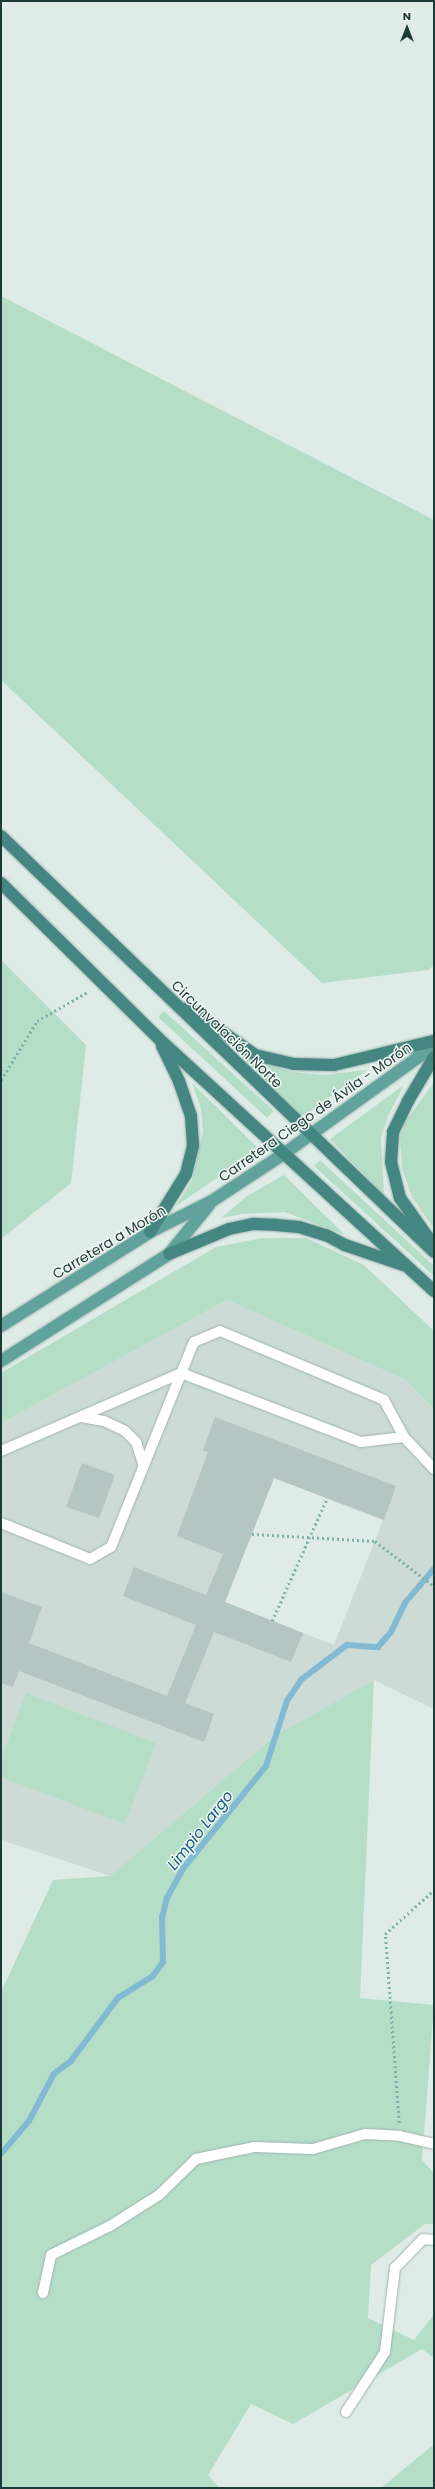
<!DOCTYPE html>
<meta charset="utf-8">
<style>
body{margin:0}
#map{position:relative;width:435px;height:2489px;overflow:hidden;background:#deebe7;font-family:Poppins,sans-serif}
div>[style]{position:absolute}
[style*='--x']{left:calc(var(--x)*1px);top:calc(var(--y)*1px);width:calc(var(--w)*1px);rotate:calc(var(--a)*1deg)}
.built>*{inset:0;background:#ccdbd6}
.green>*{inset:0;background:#b5dec7}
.stream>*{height:5.5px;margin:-2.75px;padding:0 2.75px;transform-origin:2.75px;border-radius:2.75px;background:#82bad4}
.building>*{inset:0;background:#b3c6c1}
.path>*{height:2.5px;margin-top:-1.25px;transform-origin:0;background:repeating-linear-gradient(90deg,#7cb1a9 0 2px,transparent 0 5px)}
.roads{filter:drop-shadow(0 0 1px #a1b3af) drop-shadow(0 0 1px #a1b3af)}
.service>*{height:10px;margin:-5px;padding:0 5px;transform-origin:5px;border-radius:5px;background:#fff}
.primary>*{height:12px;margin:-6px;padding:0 6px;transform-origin:6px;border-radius:6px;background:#60a39d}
.trunk>*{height:12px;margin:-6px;padding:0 6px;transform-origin:6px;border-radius:6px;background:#448682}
span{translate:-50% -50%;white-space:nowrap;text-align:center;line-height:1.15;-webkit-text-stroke:3px #eff7f4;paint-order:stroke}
.street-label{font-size:14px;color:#1f3b38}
.water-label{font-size:15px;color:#16597a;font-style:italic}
.frame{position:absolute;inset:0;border:2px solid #1f3b38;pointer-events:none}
.north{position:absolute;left:387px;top:8px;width:40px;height:40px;-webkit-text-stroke:3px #eff7f4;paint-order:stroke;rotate:0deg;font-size:11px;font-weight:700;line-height:16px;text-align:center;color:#1f3b38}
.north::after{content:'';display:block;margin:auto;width:14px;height:18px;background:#1f3b38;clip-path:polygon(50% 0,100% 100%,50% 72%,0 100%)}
</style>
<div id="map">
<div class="built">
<i style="clip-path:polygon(evenodd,227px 1300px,406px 1380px,434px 1409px,434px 1709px,374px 1680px,276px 1735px,110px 1876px,1px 1840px,1px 1423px,227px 1300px,274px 1478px,383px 1520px,334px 1645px,225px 1602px,274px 1478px)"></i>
</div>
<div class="green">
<i style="clip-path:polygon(1px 296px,434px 520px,434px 965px,428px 970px,322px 983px,1px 680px)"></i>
<i style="clip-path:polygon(1px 960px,86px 1045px,71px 1183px,1px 1239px)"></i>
<i style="clip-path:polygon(164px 1011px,274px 1111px,267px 1118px,158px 1017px)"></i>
<i style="clip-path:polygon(235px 1052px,292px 1072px,323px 1075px,367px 1070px,302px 1117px)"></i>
<i style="clip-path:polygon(434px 1082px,434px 1229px,412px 1197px,402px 1169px,400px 1136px,406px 1121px)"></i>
<i style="clip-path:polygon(192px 1083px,259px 1149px,176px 1206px,192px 1181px,203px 1132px,201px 1109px)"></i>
<i style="clip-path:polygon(404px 1085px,389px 1114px,381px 1137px,384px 1196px,330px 1139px)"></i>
<i style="clip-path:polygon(320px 1160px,434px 1266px,434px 1276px,314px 1166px)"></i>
<i style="clip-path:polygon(284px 1175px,345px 1235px,285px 1212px,242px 1214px,221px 1218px,247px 1196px)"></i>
<i style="clip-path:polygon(263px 1238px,306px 1238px,364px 1265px,434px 1331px,434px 1409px,406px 1380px,227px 1300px,1px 1423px,1px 1373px,216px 1247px)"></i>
<i style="clip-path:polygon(374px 1680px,360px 1998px,434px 2005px,422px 2160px,434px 2173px,434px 2224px,425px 2224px,371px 2265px,368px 2318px,414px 2340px,434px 2314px,434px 2358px,422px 2349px,293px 2424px,251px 2404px,208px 2475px,219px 2488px,1px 2488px,1px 1992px,53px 1880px,110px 1876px,276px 1735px)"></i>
<i style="clip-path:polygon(26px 1693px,156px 1743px,125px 1824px,1px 1777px,1px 1760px)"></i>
<i style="clip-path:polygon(434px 2444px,434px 2488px,381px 2488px)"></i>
</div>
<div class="stream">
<i style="--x:1;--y:2154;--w:43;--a:-49.7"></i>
<i style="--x:29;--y:2121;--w:53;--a:-62"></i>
<i style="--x:54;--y:2074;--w:21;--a:-37"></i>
<i style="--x:71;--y:2061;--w:79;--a:-53.3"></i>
<i style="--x:118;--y:1998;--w:41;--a:-32.2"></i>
<i style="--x:153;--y:1976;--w:17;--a:-54"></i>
<i style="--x:163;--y:1962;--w:44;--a:-91.3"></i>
<i style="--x:162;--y:1918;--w:21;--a:-76"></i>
<i style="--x:167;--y:1898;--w:33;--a:-61"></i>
<i style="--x:183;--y:1869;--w:132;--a:-51.1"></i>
<i style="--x:266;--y:1766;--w:68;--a:-72.1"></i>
<i style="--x:287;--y:1701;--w:25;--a:-56"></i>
<i style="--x:301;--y:1680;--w:58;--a:-37.3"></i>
<i style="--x:347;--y:1645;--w:31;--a:4"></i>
<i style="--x:378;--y:1647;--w:20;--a:-49"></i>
<i style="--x:391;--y:1632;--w:32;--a:-64"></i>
<i style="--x:405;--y:1603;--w:45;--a:-49.5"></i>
</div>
<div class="building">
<i style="clip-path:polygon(215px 1417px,396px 1486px,384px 1520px,274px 1478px,225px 1602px,303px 1633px,291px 1662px,214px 1632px,185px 1703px,214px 1714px,204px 1742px,19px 1671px,13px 1687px,1px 1683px,1px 1592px,42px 1607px,29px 1643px,167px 1696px,196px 1625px,123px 1596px,134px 1567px,206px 1595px,223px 1554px,177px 1536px,208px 1452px,203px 1450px)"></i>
<i style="clip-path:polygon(82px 1463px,115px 1475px,99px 1518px,66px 1507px)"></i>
</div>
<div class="path">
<i style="--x:1;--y:1080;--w:69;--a:-58.6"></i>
<i style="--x:37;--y:1021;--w:60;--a:-30"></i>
<i style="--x:252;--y:1534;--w:123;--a:3.3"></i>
<i style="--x:375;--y:1541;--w:74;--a:37.3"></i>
<i style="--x:272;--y:1621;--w:135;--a:-65.9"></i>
<i style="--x:399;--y:2123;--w:190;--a:-94.2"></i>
<i style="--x:385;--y:1934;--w:66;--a:-41.9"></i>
</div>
<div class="roads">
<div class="service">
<i style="--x:81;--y:1417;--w:23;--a:10"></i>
<i style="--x:104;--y:1421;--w:23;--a:25"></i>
<i style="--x:125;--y:1431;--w:16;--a:45"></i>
<i style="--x:136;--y:1442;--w:25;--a:72"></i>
<i style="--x:1;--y:1451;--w:196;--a:-23.4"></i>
<i style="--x:181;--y:1373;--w:193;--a:21"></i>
<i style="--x:361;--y:1442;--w:43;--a:-6.6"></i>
<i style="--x:1;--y:1523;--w:96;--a:22"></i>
<i style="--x:90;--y:1559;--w:24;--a:-30"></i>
<i style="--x:111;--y:1547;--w:221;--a:-68"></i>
<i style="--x:194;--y:1342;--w:28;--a:-23"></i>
<i style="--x:220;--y:1331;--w:178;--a:22.8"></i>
<i style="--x:384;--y:1400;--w:42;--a:61.6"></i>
<i style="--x:404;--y:1437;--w:44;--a:46.8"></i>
<i style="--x:43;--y:2293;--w:39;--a:-78"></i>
<i style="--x:51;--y:2255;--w:66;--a:-26.2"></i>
<i style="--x:110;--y:2226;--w:58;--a:-32.3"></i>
<i style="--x:159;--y:2195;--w:52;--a:-44.2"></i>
<i style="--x:196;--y:2159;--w:59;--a:-11.7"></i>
<i style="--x:254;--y:2147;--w:59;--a:1.9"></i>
<i style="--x:313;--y:2149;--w:54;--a:-16.1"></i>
<i style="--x:365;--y:2134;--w:35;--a:3"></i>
<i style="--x:400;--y:2136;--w:35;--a:13"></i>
<i style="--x:346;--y:2412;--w:72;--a:-57"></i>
<i style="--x:385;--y:2352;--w:85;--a:-83.2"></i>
<i style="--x:395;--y:2268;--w:40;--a:-46"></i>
<i style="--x:423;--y:2239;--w:11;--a:5"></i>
</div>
<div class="primary">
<i style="--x:1;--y:1326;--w:176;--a:-32.2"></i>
<i style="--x:150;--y:1232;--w:69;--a:-26.6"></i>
<i style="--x:212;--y:1201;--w:87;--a:-33.3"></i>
<i style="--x:285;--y:1153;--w:183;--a:-35.7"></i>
<i style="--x:1;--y:1361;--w:199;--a:-32.5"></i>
<i style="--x:169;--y:1254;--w:63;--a:-50.8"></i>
</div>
<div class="trunk">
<i style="--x:1;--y:836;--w:600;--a:43.85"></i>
<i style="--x:1;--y:883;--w:222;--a:44.6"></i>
<i style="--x:159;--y:1039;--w:373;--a:42.5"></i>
<i style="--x:188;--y:1008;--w:82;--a:35"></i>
<i style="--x:255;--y:1055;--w:40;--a:13"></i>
<i style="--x:294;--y:1064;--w:40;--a:1.4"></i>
<i style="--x:334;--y:1065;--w:103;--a:-13.5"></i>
<i style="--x:150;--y:1232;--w:68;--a:-58.2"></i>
<i style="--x:186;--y:1174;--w:30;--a:-76"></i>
<i style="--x:193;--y:1145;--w:29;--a:-94"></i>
<i style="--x:191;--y:1116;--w:37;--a:-109"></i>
<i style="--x:179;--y:1081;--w:39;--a:-116"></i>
<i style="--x:430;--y:1240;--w:52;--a:-125.5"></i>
<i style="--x:400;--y:1198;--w:37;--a:-104"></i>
<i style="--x:391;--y:1162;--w:30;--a:-86"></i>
<i style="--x:393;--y:1132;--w:34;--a:-64"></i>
<i style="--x:408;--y:1101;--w:51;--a:-59.4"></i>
<i style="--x:169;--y:1254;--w:65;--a:-22.6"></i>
<i style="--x:229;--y:1229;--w:25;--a:-12"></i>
<i style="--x:253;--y:1224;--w:23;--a:2"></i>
<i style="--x:276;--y:1225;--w:23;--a:5"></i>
<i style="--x:299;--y:1227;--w:28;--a:17"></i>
<i style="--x:326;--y:1235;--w:21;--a:28"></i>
<i style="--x:345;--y:1245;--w:61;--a:19"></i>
</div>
</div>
<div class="street-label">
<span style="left:227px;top:1034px;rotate:44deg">Circunvalación Norte</span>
<span style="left:315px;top:1112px;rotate:-35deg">Carretera Ciego de Ávila - Morón</span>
<span style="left:109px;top:1242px;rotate:-31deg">Carretera a Morón</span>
</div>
<div class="water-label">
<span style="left:200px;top:1830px;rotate:-52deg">Limpio Largo</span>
</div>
<div class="frame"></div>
<div class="north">N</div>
</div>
